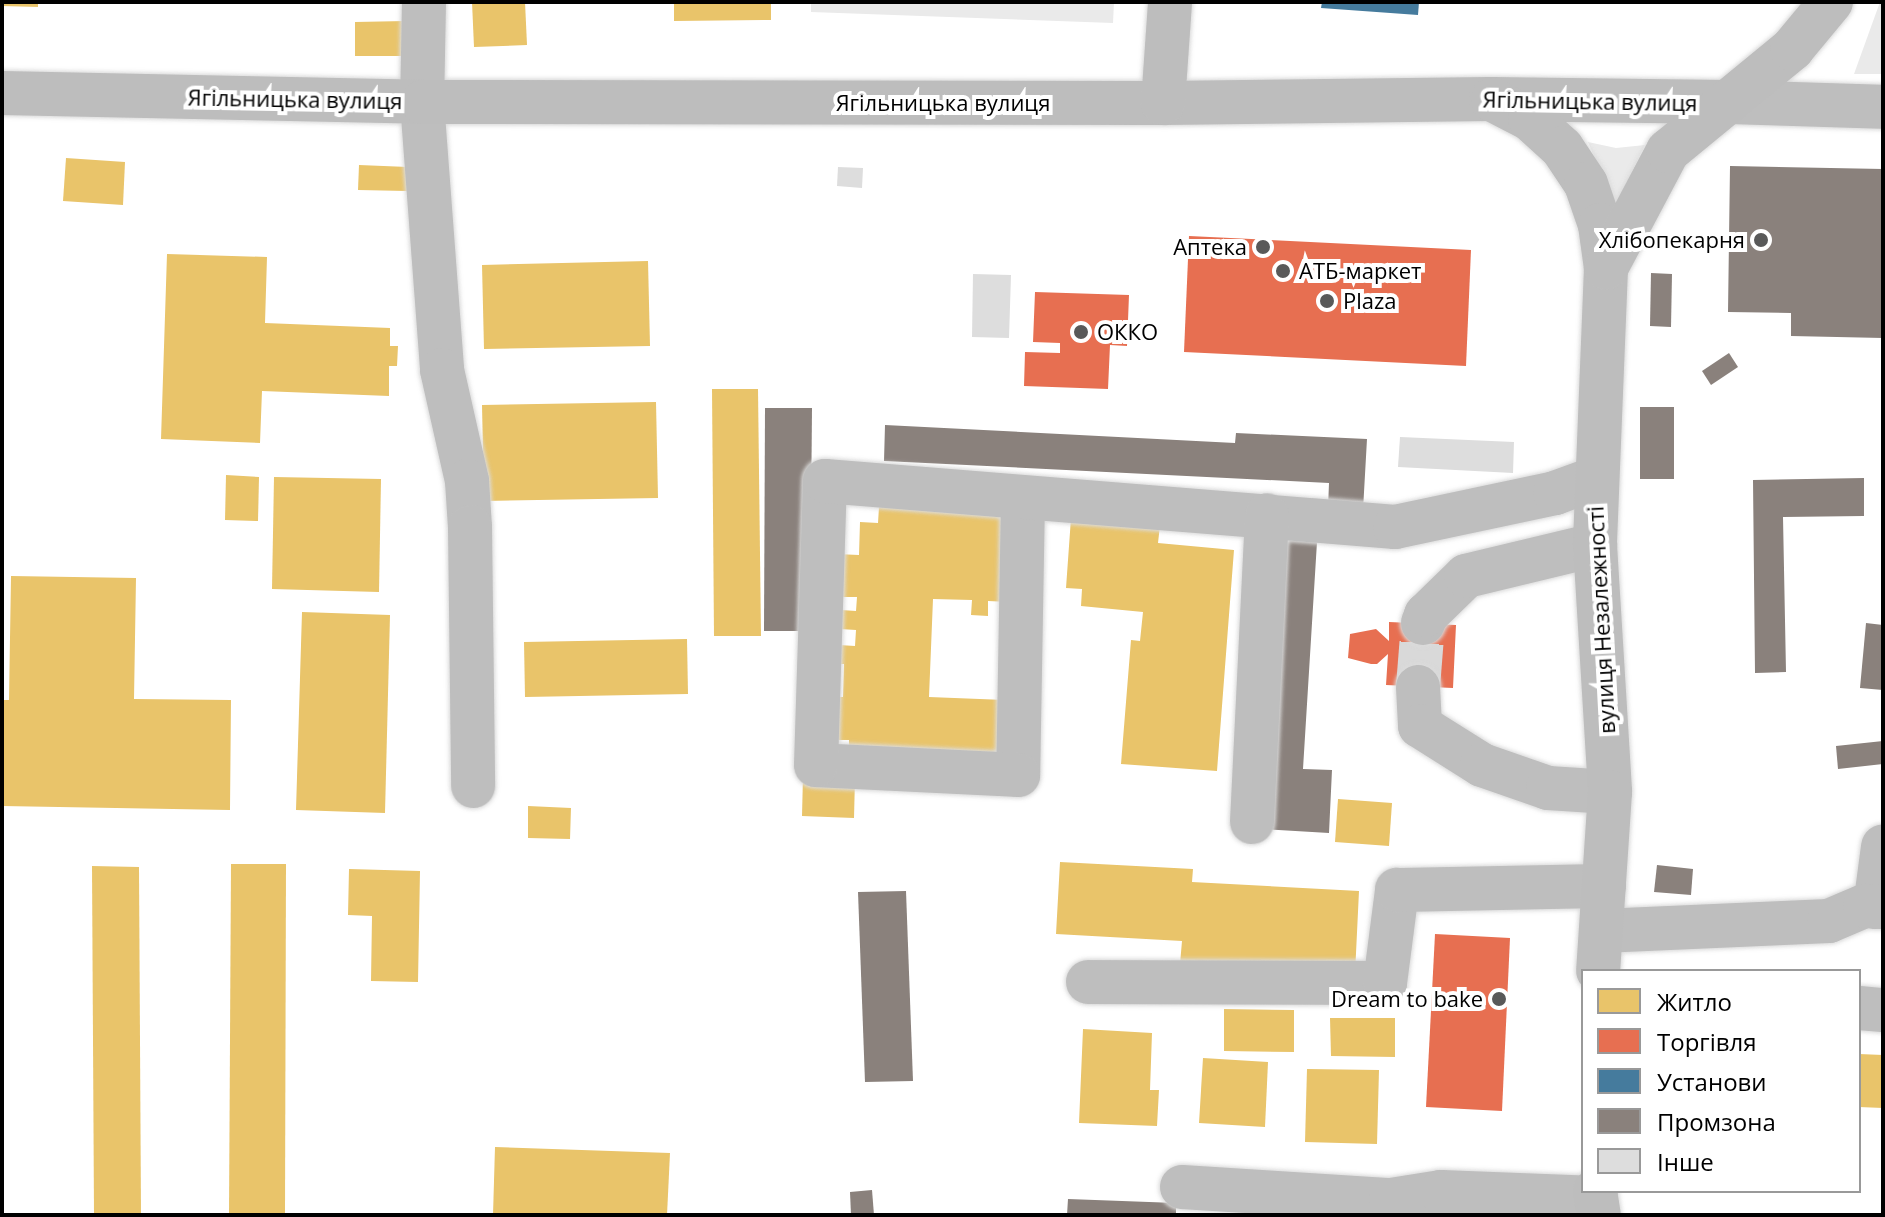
<!DOCTYPE html>
<meta charset="utf-8">
<style>
body{margin:0}
#map{position:relative;width:1885px;height:1217px;overflow:hidden;background:#fff;font-family:"Open Sans",sans-serif}
div>[style]{position:absolute}
[style*='--x']{left:calc(var(--x)*1px);top:calc(var(--y)*1px);width:calc(var(--w)*1px);rotate:calc(var(--a)*1deg)}
.green>*{inset:0;background:#eaeaea}
.homes>*{inset:0;background:#e9c46a}
.shops>*{inset:0;background:#e76f51}
.public>*{inset:0;background:#457b9d}
.industry>*{inset:0;background:#8a817c}
.building>*{inset:0;background:#ddd}
.minor-tunnel>*{height:44px;margin-top:-22px;transform-origin:0;background:repeating-linear-gradient(90deg,#d9d9d9 0 44px,transparent 0 66px)}
.roads{filter:drop-shadow(0 0 2px #dbdbdb) drop-shadow(0 0 2px #dbdbdb)}
.minor>*{height:44px;margin:-22px;padding:0 22px;transform-origin:22px;border-radius:22px;background:#bebebe}
.major>*{height:44px;margin:-22px;padding:0 22px;transform-origin:22px;border-radius:22px;background:#bdbdbd}
.dots>*{width:22px;height:22px;translate:-50% -50%;box-sizing:border-box;border:4px solid #fff;border-radius:50%}
span{translate:-50% -50%;white-space:nowrap;text-align:center;line-height:1.15;-webkit-text-stroke:8px #fff;paint-order:stroke}
.street-label{font-size:22px;color:#000}
.poi-label{font-size:22px;color:#000}
.right{translate:-100% -50%;text-align:right}
.left{translate:0 -50%;text-align:left}
.frame{position:absolute;inset:0;border:4px solid #000;pointer-events:none}
.legend{position:absolute;left:1581px;top:969px;width:280px;height:224px;box-sizing:border-box;background:#fff;border:2px solid #999;margin:0;padding:10px 14px;list-style:none;font-size:24px;color:#000}
.legend li{display:flex;align-items:center;gap:16px;height:40px}
.legend b{width:40px;border:2px solid #999}
</style>
<div id="map">
<div class="green">
<i style="clip-path:polygon(811px 2px,1114px 2px,1113px 23px,811px 12px)"></i>
<i style="clip-path:polygon(1880px 2px,1883px 2px,1883px 74px,1854px 74px)"></i>
<i style="clip-path:polygon(1588px 142px,1616px 148px,1645px 145px,1615px 206px)"></i>
</div>
<div class="homes">
<i style="clip-path:polygon(2px 2px,38px 2px,38px 7px,2px 6px)"></i>
<i style="clip-path:polygon(472px 2px,525px 2px,527px 45px,474px 47px)"></i>
<i style="clip-path:polygon(674px 2px,771px 2px,771px 20px,674px 21px)"></i>
<i style="clip-path:polygon(406px 21px,406px 56px,355px 56px,355px 22px)"></i>
<i style="clip-path:polygon(66px 158px,125px 162px,123px 205px,63px 201px)"></i>
<i style="clip-path:polygon(359px 165px,408px 167px,407px 191px,358px 190px)"></i>
<i style="clip-path:polygon(167px 254px,267px 257px,265px 323px,390px 328px,390px 346px,398px 346px,397px 366px,389px 366px,389px 396px,262px 391px,260px 443px,161px 439px)"></i>
<i style="clip-path:polygon(648px 261px,650px 346px,484px 349px,482px 265px)"></i>
<i style="clip-path:polygon(712px 389px,758px 389px,761px 636px,714px 636px)"></i>
<i style="clip-path:polygon(656px 402px,658px 498px,484px 501px,482px 405px)"></i>
<i style="clip-path:polygon(226px 475px,259px 477px,258px 521px,225px 520px)"></i>
<i style="clip-path:polygon(274px 477px,381px 479px,379px 592px,272px 589px)"></i>
<i style="clip-path:polygon(879px 507px,1012px 513px,1009px 602px,988px 601px,988px 616px,971px 615px,972px 600px,933px 599px,929px 697px,1005px 700px,1002px 765px,849px 749px,849px 740px,834px 740px,836px 697px,843px 697px,844px 664px,839px 664px,839px 645px,855px 646px,856px 630px,840px 629px,841px 610px,856px 611px,857px 597px,834px 597px,836px 554px,859px 555px,860px 522px,878px 523px)"></i>
<i style="clip-path:polygon(1071px 518px,1160px 525px,1158px 543px,1234px 550px,1217px 771px,1121px 764px,1131px 640px,1140px 641px,1143px 612px,1081px 606px,1082px 589px,1066px 588px)"></i>
<i style="clip-path:polygon(11px 576px,136px 578px,134px 699px,231px 700px,230px 810px,2px 806px,2px 700px,9px 700px)"></i>
<i style="clip-path:polygon(302px 612px,390px 615px,385px 813px,296px 810px)"></i>
<i style="clip-path:polygon(687px 639px,688px 694px,525px 697px,524px 642px)"></i>
<i style="clip-path:polygon(803px 776px,855px 778px,854px 818px,802px 816px)"></i>
<i style="clip-path:polygon(1338px 799px,1392px 803px,1389px 846px,1335px 842px)"></i>
<i style="clip-path:polygon(528px 806px,571px 808px,570px 839px,528px 838px)"></i>
<i style="clip-path:polygon(1060px 862px,1193px 869px,1192px 882px,1359px 891px,1355px 974px,1180px 964px,1182px 941px,1056px 934px)"></i>
<i style="clip-path:polygon(231px 864px,286px 864px,285px 1215px,229px 1215px)"></i>
<i style="clip-path:polygon(92px 866px,139px 867px,141px 1215px,94px 1215px)"></i>
<i style="clip-path:polygon(349px 869px,420px 871px,418px 982px,371px 981px,372px 916px,348px 915px)"></i>
<i style="clip-path:polygon(1224px 1009px,1294px 1010px,1294px 1052px,1224px 1051px)"></i>
<i style="clip-path:polygon(1330px 1018px,1395px 1018px,1395px 1057px,1331px 1056px)"></i>
<i style="clip-path:polygon(1083px 1029px,1152px 1033px,1150px 1090px,1159px 1090px,1157px 1126px,1079px 1123px)"></i>
<i style="clip-path:polygon(1859px 1054px,1883px 1055px,1883px 1108px,1859px 1107px)"></i>
<i style="clip-path:polygon(1203px 1058px,1268px 1062px,1265px 1127px,1199px 1123px)"></i>
<i style="clip-path:polygon(1307px 1069px,1379px 1070px,1377px 1144px,1305px 1142px)"></i>
<i style="clip-path:polygon(495px 1147px,670px 1153px,667px 1215px,493px 1215px)"></i>
</div>
<div class="shops">
<i style="clip-path:polygon(1189px 236px,1471px 250px,1466px 366px,1184px 352px)"></i>
<i style="clip-path:polygon(1035px 292px,1129px 295px,1127px 346px,1110px 345px,1108px 389px,1024px 386px,1025px 352px,1060px 353px,1060px 343px,1033px 342px)"></i>
<i style="clip-path:polygon(1389px 622px,1456px 625px,1453px 688px,1386px 685px,1388px 654px,1377px 664px,1371px 664px,1348px 658px,1350px 634px,1376px 629px,1389px 641px)"></i>
<i style="clip-path:polygon(1435px 934px,1510px 938px,1502px 1111px,1426px 1107px)"></i>
</div>
<div class="public">
<i style="clip-path:polygon(1322px 2px,1419px 2px,1418px 15px,1321px 8px)"></i>
</div>
<div class="industry">
<i style="clip-path:polygon(1730px 166px,1883px 169px,1883px 338px,1791px 336px,1791px 313px,1728px 312px)"></i>
<i style="clip-path:polygon(1651px 273px,1672px 274px,1671px 327px,1650px 326px)"></i>
<i style="clip-path:polygon(1729px 353px,1738px 367px,1711px 385px,1702px 371px)"></i>
<i style="clip-path:polygon(1640px 407px,1674px 407px,1674px 479px,1640px 479px)"></i>
<i style="clip-path:polygon(765px 408px,812px 408px,810px 631px,764px 631px)"></i>
<i style="clip-path:polygon(885px 425px,1235px 443px,1236px 433px,1367px 439px,1363px 510px,1328px 508px,1329px 483px,884px 461px)"></i>
<i style="clip-path:polygon(1864px 478px,1864px 516px,1783px 517px,1786px 672px,1755px 673px,1753px 480px)"></i>
<i style="clip-path:polygon(1280px 540px,1317px 542px,1303px 769px,1332px 770px,1329px 833px,1263px 829px)"></i>
<i style="clip-path:polygon(1866px 623px,1883px 625px,1883px 690px,1860px 688px)"></i>
<i style="clip-path:polygon(1883px 741px,1883px 764px,1838px 769px,1836px 746px)"></i>
<i style="clip-path:polygon(1657px 865px,1693px 869px,1691px 895px,1654px 892px)"></i>
<i style="clip-path:polygon(906px 891px,913px 1081px,865px 1082px,858px 892px)"></i>
<i style="clip-path:polygon(872px 1190px,874px 1215px,851px 1215px,850px 1192px)"></i>
<i style="clip-path:polygon(1068px 1199px,1176px 1203px,1176px 1215px,1067px 1215px)"></i>
</div>
<div class="building">
<i style="clip-path:polygon(838px 167px,863px 168px,862px 188px,837px 186px)"></i>
<i style="clip-path:polygon(973px 274px,1011px 275px,1009px 338px,972px 337px)"></i>
<i style="clip-path:polygon(1400px 437px,1514px 442px,1513px 473px,1398px 467px)"></i>
</div>
<div class="minor-tunnel">
<i style="--x:1418;--y:687;--w:64;--a:-85.5"></i>
</div>
<div class="roads">
<div class="minor">
<i style="--x:424;--y:2;--w:100;--a:91.1"></i>
<i style="--x:422;--y:102;--w:269;--a:85.7"></i>
<i style="--x:442;--y:370;--w:114;--a:77.3"></i>
<i style="--x:467;--y:481;--w:46;--a:86.3"></i>
<i style="--x:470;--y:527;--w:259;--a:89.3"></i>
<i style="--x:1728;--y:102;--w:155;--a:1.8"></i>
<i style="--x:1023;--y:498;--w:277;--a:91"></i>
<i style="--x:1018;--y:775;--w:202;--a:-177.2"></i>
<i style="--x:816;--y:765;--w:284;--a:-88.2"></i>
<i style="--x:825;--y:481;--w:572;--a:4.61"></i>
<i style="--x:1395;--y:527;--w:164;--a:-12"></i>
<i style="--x:1555;--y:493;--w:44;--a:-20.1"></i>
<i style="--x:1423;--y:623;--w:9;--a:-69"></i>
<i style="--x:1426;--y:615;--w:56;--a:-44.3"></i>
<i style="--x:1466;--y:576;--w:133;--a:-13.5"></i>
<i style="--x:1418;--y:687;--w:39;--a:87"></i>
<i style="--x:1420;--y:726;--w:73;--a:32.2"></i>
<i style="--x:1482;--y:765;--w:70;--a:19.2"></i>
<i style="--x:1548;--y:788;--w:62;--a:3.7"></i>
<i style="--x:1252;--y:822;--w:307;--a:-87.2"></i>
<i style="--x:1875;--y:907;--w:61;--a:-82.4"></i>
<i style="--x:1601;--y:931;--w:228;--a:-2.5"></i>
<i style="--x:1829;--y:921;--w:39;--a:-23"></i>
<i style="--x:1865;--y:906;--w:18;--a:3"></i>
<i style="--x:1088;--y:982;--w:297;--a:0.2"></i>
<i style="--x:1385;--y:983;--w:94;--a:-82.6"></i>
<i style="--x:1397;--y:890;--w:207;--a:-1.1"></i>
<i style="--x:1859;--y:1008;--w:24;--a:5"></i>
<i style="--x:1182;--y:1187;--w:209;--a:3.6"></i>
<i style="--x:1391;--y:1200;--w:51;--a:-9.1"></i>
<i style="--x:1441;--y:1192;--w:155;--a:2.2"></i>
</div>
<div class="major">
<i style="--x:2;--y:93;--w:420;--a:1.2"></i>
<i style="--x:422;--y:102;--w:741;--a:0.08"></i>
<i style="--x:1163;--y:103;--w:328;--a:-0.7"></i>
<i style="--x:1491;--y:99;--w:237;--a:0.7"></i>
<i style="--x:1493;--y:100;--w:42;--a:27.2"></i>
<i style="--x:1530;--y:119;--w:43;--a:42.2"></i>
<i style="--x:1562;--y:148;--w:43;--a:56.3"></i>
<i style="--x:1586;--y:184;--w:43;--a:71.1"></i>
<i style="--x:1600;--y:225;--w:43;--a:82.1"></i>
<i style="--x:1606;--y:268;--w:277;--a:92.3"></i>
<i style="--x:1595;--y:545;--w:247;--a:86.5"></i>
<i style="--x:1610;--y:792;--w:179;--a:93.8"></i>
<i style="--x:1163;--y:103;--w:101;--a:-86"></i>
<i style="--x:1606;--y:268;--w:132;--a:-62.1"></i>
<i style="--x:1668;--y:151;--w:161;--a:-39.4"></i>
<i style="--x:1792;--y:49;--w:61;--a:-50.3"></i>
<i style="--x:1595;--y:1191;--w:24;--a:81"></i>
</div>
</div>
<div class="dots">
<i style="left:1761px;top:240px;background:#595959"></i>
<i style="left:1263px;top:247px;background:#595959"></i>
<i style="left:1283px;top:271px;background:#595959"></i>
<i style="left:1327px;top:301px;background:#595959"></i>
<i style="left:1081px;top:332px;background:#595959"></i>
<i style="left:1499px;top:999px;background:#595959"></i>
</div>
<div class="street-label">
<span style="left:295px;top:99px;rotate:1deg">Ягільницька вулиця</span>
<span style="left:1590px;top:101px;rotate:1deg">Ягільницька вулиця</span>
<span style="left:943px;top:103px">Ягільницька вулиця</span>
<span style="left:1601px;top:620px;rotate:-93deg">вулиця Незалежності</span>
</div>
<div class="poi-label">
<span class="right" style="left:1745px;top:240px">Хлібопекарня</span>
<span class="right" style="left:1247px;top:247px">Аптека</span>
<span class="left" style="left:1299px;top:271px">АТБ-маркет</span>
<span class="left" style="left:1343px;top:301px">Plaza</span>
<span class="left" style="left:1097px;top:332px">ОККО</span>
<span class="right" style="left:1483px;top:999px">Dream to bake</span>
</div>
<div class="frame"></div>
<ul class="legend">
<li><b style="height:22px;background:#e9c46a"></b>Житло</li>
<li><b style="height:22px;background:#e76f51"></b>Торгівля</li>
<li><b style="height:22px;background:#457b9d"></b>Установи</li>
<li><b style="height:22px;background:#8a817c"></b>Промзона</li>
<li><b style="height:22px;background:#ddd"></b>Інше</li>
</ul>
</div>
